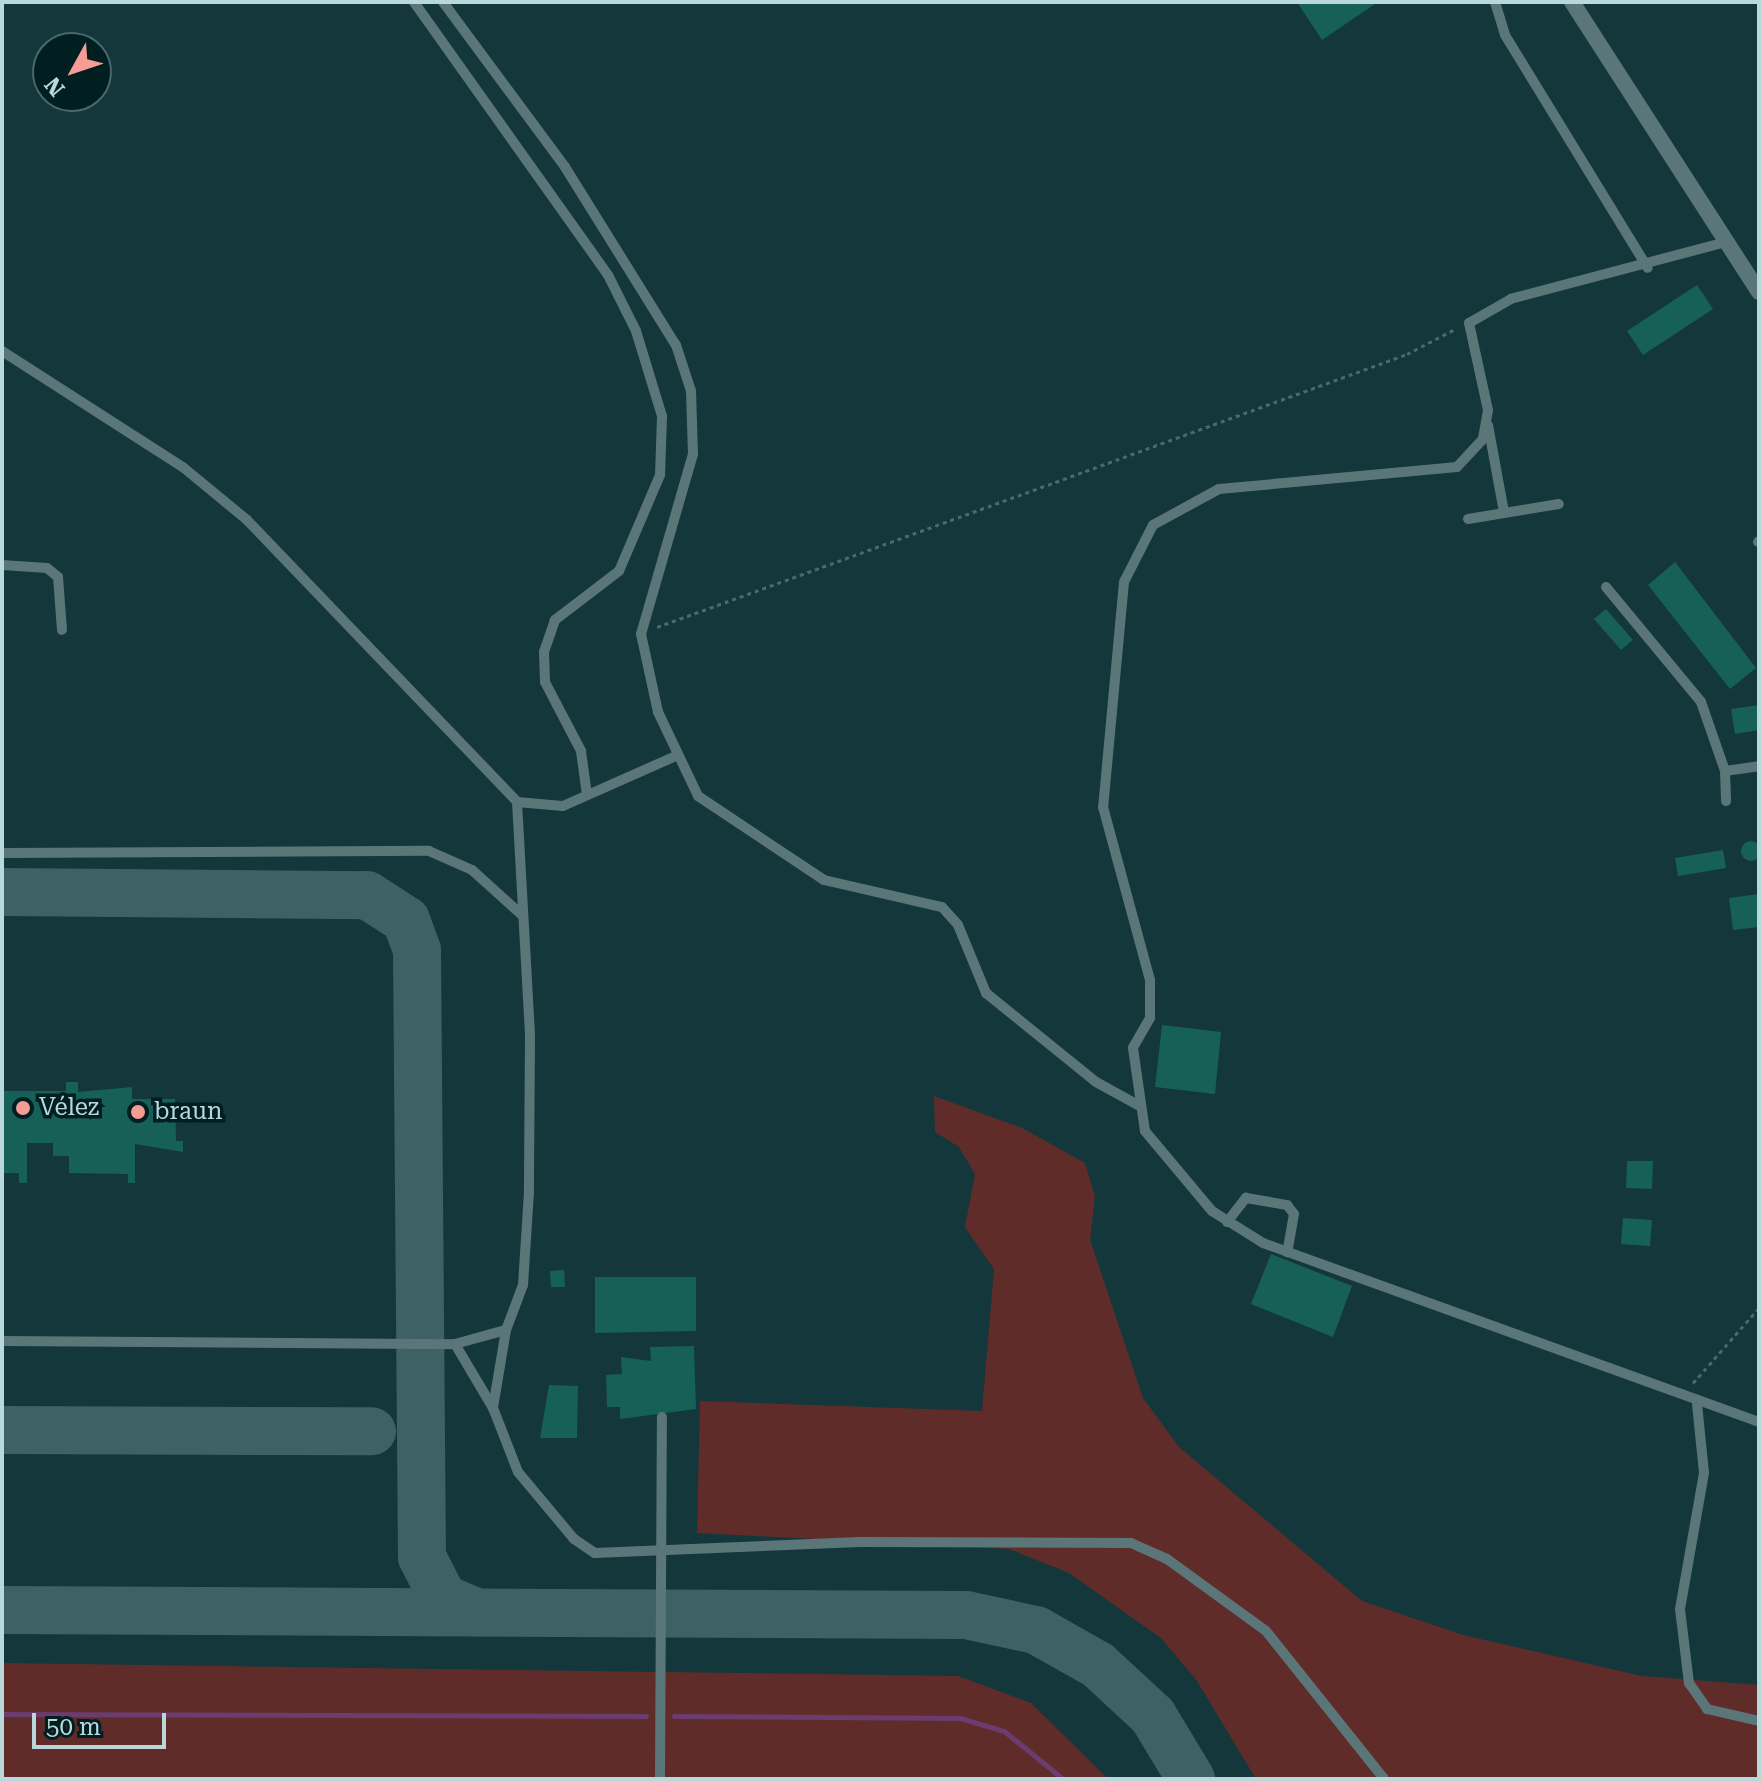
<!DOCTYPE html>
<meta charset="utf-8">
<style>
body{margin:0}
#map{position:relative;width:1761px;height:1781px;overflow:hidden;background:#13373b;font-family:"Roboto Serif",serif}
div>[style]{position:absolute}
[style*='--x']{left:calc(var(--x)*1px);top:calc(var(--y)*1px);width:calc(var(--w)*1px);rotate:calc(var(--a)*1deg)}
.green>*{inset:0;background:#602c2a}
.stream>*{height:5px;margin:-2.5px;padding:0 2.5px;transform-origin:2.5px;border-radius:2.5px;background:#6b3d6e}
.taxiway>*{height:48px;margin:-24px;padding:0 24px;transform-origin:24px;border-radius:24px;background:#3e6165}
.building>*{inset:0;background:#176058}
.round{border-radius:50%}
.path>*{height:3px;margin-top:-1.5px;transform-origin:0;background:repeating-linear-gradient(90deg,#476a6e 0 4px,transparent 0 8px)}
.service>*{height:10px;margin:-5px;padding:0 5px;transform-origin:5px;border-radius:5px;background:#5b7679}
.minor>*{height:16px;margin:-8px;padding:0 8px;transform-origin:8px;border-radius:8px;background:#5b7679}
.dots>*{width:22px;height:22px;translate:-50% -50%;box-sizing:border-box;border:4px solid #011e21;border-radius:50%}
span{translate:-50% -50%;white-space:nowrap;text-align:center;line-height:1.15;-webkit-text-stroke:7px #011e21;paint-order:stroke}
.poi-label{font-size:24px;color:#b8d8dc}
.left{translate:0 -50%;text-align:left}
.frame{position:absolute;inset:0;border:4px solid #b8d8dc;pointer-events:none}
.north{position:absolute;left:32px;top:32px;width:80px;height:80px;box-sizing:border-box;background:#011e21;border:2px solid #4a686c;border-radius:50%;rotate:230deg;font-size:22px;font-weight:700;line-height:32px;text-align:center;color:#b8d8dc}
.north::after{content:'';display:block;margin:auto;width:28px;height:36px;background:#f59c95;clip-path:polygon(50% 0,100% 100%,50% 72%,0 100%)}
.scale{position:absolute;left:32px;top:1713px;width:134px;height:36px;box-sizing:border-box;border:4px solid #b8d8dc;border-top:0;padding-left:10px;font-size:24px;line-height:28px;white-space:nowrap;color:#b8d8dc;-webkit-text-stroke:6px #011e21;paint-order:stroke}
</style>
<div id="map">
<div class="green">
<i style="clip-path:polygon(934px 1096px,1022px 1128px,1085px 1163px,1095px 1196px,1090px 1240px,1143px 1398px,1179px 1447px,1362px 1601px,1463px 1635px,1642px 1676px,1759px 1685px,1759px 1779px,1256px 1779px,1197px 1681px,1161px 1638px,1069px 1573px,1009px 1549px,697px 1533px,700px 1401px,982px 1411px,994px 1269px,965px 1227px,975px 1174px,959px 1147px,935px 1132px)"></i>
<i style="clip-path:polygon(2px 1663px,958px 1676px,1031px 1703px,1108px 1779px,2px 1779px)"></i>
</div>
<div class="stream">
<i style="--x:2;--y:1714;--w:644;--a:0.18"></i>
<i style="--x:674;--y:1716;--w:286;--a:0.4"></i>
<i style="--x:960;--y:1718;--w:46;--a:16.5"></i>
<i style="--x:1004;--y:1731;--w:76;--a:39.1"></i>
</div>
<div class="taxiway">
<i style="--x:2;--y:892;--w:365;--a:0.5"></i>
<i style="--x:367;--y:895;--w:46;--a:32.7"></i>
<i style="--x:406;--y:920;--w:32;--a:70"></i>
<i style="--x:417;--y:950;--w:607;--a:89.53"></i>
<i style="--x:422;--y:1557;--w:46;--a:62.9"></i>
<i style="--x:443;--y:1598;--w:36;--a:23"></i>
<i style="--x:2;--y:1430;--w:370;--a:0.2"></i>
<i style="--x:2;--y:1610;--w:964;--a:0.3"></i>
<i style="--x:966;--y:1615;--w:72;--a:12.1"></i>
<i style="--x:1036;--y:1630;--w:71;--a:29.4"></i>
<i style="--x:1098;--y:1665;--w:75;--a:42.8"></i>
<i style="--x:1153;--y:1716;--w:74;--a:58.9"></i>
</div>
<div class="building">
<i style="clip-path:polygon(1297px 2px,1378px 2px,1322px 40px)"></i>
<i style="clip-path:polygon(1697px 285px,1713px 309px,1643px 355px,1627px 331px)"></i>
<i style="clip-path:polygon(1675px 562px,1756px 668px,1730px 689px,1648px 585px)"></i>
<i style="clip-path:polygon(1606px 609px,1633px 640px,1621px 650px,1594px 619px)"></i>
<i style="clip-path:polygon(1759px 705px,1759px 730px,1735px 734px,1731px 709px)"></i>
<i class="round" style="left:1741px;top:841px;width:20px;height:20px"></i>
<i style="clip-path:polygon(1723px 850px,1726px 868px,1678px 876px,1675px 858px)"></i>
<i style="clip-path:polygon(1759px 894px,1759px 927px,1733px 930px,1729px 898px)"></i>
<i style="clip-path:polygon(1162px 1025px,1221px 1032px,1215px 1094px,1155px 1087px)"></i>
<i style="clip-path:polygon(66px 1082px,78px 1082px,78px 1092px,132px 1087px,132px 1099px,175px 1099px,176px 1141px,183px 1141px,183px 1152px,135px 1144px,135px 1183px,128px 1183px,128px 1174px,69px 1173px,69px 1156px,53px 1156px,53px 1143px,27px 1143px,27px 1183px,19px 1183px,19px 1173px,2px 1173px,2px 1091px,66px 1091px)"></i>
<i style="clip-path:polygon(1627px 1161px,1653px 1161px,1652px 1189px,1626px 1188px)"></i>
<i style="clip-path:polygon(1623px 1218px,1652px 1220px,1650px 1246px,1621px 1244px)"></i>
<i style="clip-path:polygon(1271px 1254px,1352px 1286px,1333px 1337px,1251px 1304px)"></i>
<i style="clip-path:polygon(564px 1270px,565px 1287px,551px 1287px,550px 1271px)"></i>
<i style="clip-path:polygon(595px 1277px,696px 1277px,696px 1331px,595px 1333px)"></i>
<i style="clip-path:polygon(694px 1346px,696px 1409px,620px 1419px,620px 1407px,607px 1407px,606px 1375px,622px 1374px,621px 1357px,651px 1361px,650px 1347px)"></i>
<i style="clip-path:polygon(549px 1385px,578px 1386px,577px 1438px,540px 1438px)"></i>
</div>
<div class="path">
<i style="--x:657;--y:627;--w:798;--a:-20"></i>
<i style="--x:1407;--y:354;--w:54;--a:-27.5"></i>
<i style="--x:1693;--y:1383;--w:100;--a:-48.7"></i>
</div>
<div class="service">
<i style="--x:414;--y:2;--w:335;--a:54.6"></i>
<i style="--x:608;--y:275;--w:63;--a:63.4"></i>
<i style="--x:636;--y:331;--w:89;--a:73"></i>
<i style="--x:662;--y:416;--w:59;--a:91.9"></i>
<i style="--x:660;--y:475;--w:104;--a:113.1"></i>
<i style="--x:619;--y:571;--w:81;--a:142.6"></i>
<i style="--x:555;--y:620;--w:34;--a:109"></i>
<i style="--x:544;--y:652;--w:30;--a:88"></i>
<i style="--x:545;--y:682;--w:78;--a:62.4"></i>
<i style="--x:581;--y:751;--w:44;--a:82.2"></i>
<i style="--x:443;--y:2;--w:205;--a:53.5"></i>
<i style="--x:565;--y:167;--w:210;--a:58.1"></i>
<i style="--x:676;--y:345;--w:48;--a:71.9"></i>
<i style="--x:691;--y:391;--w:63;--a:88.2"></i>
<i style="--x:693;--y:454;--w:187;--a:106.1"></i>
<i style="--x:641;--y:634;--w:80;--a:77.7"></i>
<i style="--x:658;--y:712;--w:93;--a:64.5"></i>
<i style="--x:698;--y:796;--w:151;--a:33.7"></i>
<i style="--x:824;--y:880;--w:121;--a:12.9"></i>
<i style="--x:942;--y:907;--w:24;--a:48"></i>
<i style="--x:958;--y:925;--w:74;--a:67.6"></i>
<i style="--x:986;--y:993;--w:141;--a:39"></i>
<i style="--x:1096;--y:1082;--w:48;--a:28.7"></i>
<i style="--x:1495;--y:2;--w:34;--a:73"></i>
<i style="--x:1505;--y:35;--w:273;--a:58.5"></i>
<i style="--x:1726;--y:242;--w:222;--a:165.2"></i>
<i style="--x:1511;--y:299;--w:48;--a:150.3"></i>
<i style="--x:1469;--y:323;--w:89;--a:77.7"></i>
<i style="--x:1488;--y:410;--w:29;--a:100"></i>
<i style="--x:1483;--y:439;--w:38;--a:133"></i>
<i style="--x:1457;--y:467;--w:239;--a:174.7"></i>
<i style="--x:1219;--y:489;--w:75;--a:151.4"></i>
<i style="--x:1153;--y:525;--w:64;--a:117"></i>
<i style="--x:1124;--y:582;--w:226;--a:95.3"></i>
<i style="--x:1103;--y:807;--w:179;--a:74.8"></i>
<i style="--x:1150;--y:980;--w:38;--a:90"></i>
<i style="--x:1150;--y:1018;--w:34;--a:120"></i>
<i style="--x:1133;--y:1048;--w:84;--a:81.8"></i>
<i style="--x:1145;--y:1131;--w:104;--a:50.1"></i>
<i style="--x:1212;--y:1211;--w:60;--a:32.1"></i>
<i style="--x:1263;--y:1243;--w:527;--a:19.84"></i>
<i style="--x:2;--y:351;--w:216;--a:32.7"></i>
<i style="--x:184;--y:468;--w:82;--a:39.5"></i>
<i style="--x:247;--y:520;--w:390;--a:46.2"></i>
<i style="--x:517;--y:802;--w:46;--a:5"></i>
<i style="--x:563;--y:806;--w:124;--a:-23.9"></i>
<i style="--x:1488;--y:425;--w:88;--a:79.6"></i>
<i style="--x:1468;--y:519;--w:92;--a:-9.4"></i>
<i style="--x:1758;--y:542;--w:1;--a:-45"></i>
<i style="--x:2;--y:565;--w:45;--a:3.8"></i>
<i style="--x:47;--y:568;--w:14;--a:39"></i>
<i style="--x:58;--y:577;--w:53;--a:85.7"></i>
<i style="--x:1606;--y:587;--w:149;--a:50.4"></i>
<i style="--x:1701;--y:702;--w:73;--a:70.8"></i>
<i style="--x:1725;--y:771;--w:30;--a:88"></i>
<i style="--x:1725;--y:771;--w:34;--a:-8"></i>
<i style="--x:517;--y:802;--w:234;--a:86.8"></i>
<i style="--x:530;--y:1036;--w:156;--a:90.4"></i>
<i style="--x:529;--y:1192;--w:93;--a:93.7"></i>
<i style="--x:523;--y:1285;--w:48;--a:110.7"></i>
<i style="--x:506;--y:1330;--w:79;--a:99.5"></i>
<i style="--x:493;--y:1408;--w:69;--a:68.7"></i>
<i style="--x:518;--y:1472;--w:87;--a:50.1"></i>
<i style="--x:574;--y:1539;--w:25;--a:34"></i>
<i style="--x:595;--y:1553;--w:265;--a:-2.4"></i>
<i style="--x:860;--y:1542;--w:271;--a:0.2"></i>
<i style="--x:1131;--y:1543;--w:39;--a:24"></i>
<i style="--x:1167;--y:1559;--w:122;--a:36"></i>
<i style="--x:1266;--y:1631;--w:189;--a:51.4"></i>
<i style="--x:2;--y:853;--w:427;--a:-0.3"></i>
<i style="--x:429;--y:851;--w:47;--a:23.8"></i>
<i style="--x:472;--y:870;--w:69;--a:42"></i>
<i style="--x:1227;--y:1222;--w:31;--a:-52"></i>
<i style="--x:1246;--y:1198;--w:42;--a:9.7"></i>
<i style="--x:1287;--y:1205;--w:11;--a:52"></i>
<i style="--x:1294;--y:1214;--w:39;--a:100"></i>
<i style="--x:2;--y:1341;--w:453;--a:0.4"></i>
<i style="--x:455;--y:1344;--w:53;--a:-15.4"></i>
<i style="--x:455;--y:1344;--w:74;--a:59.3"></i>
<i style="--x:1697;--y:1404;--w:69;--a:84.2"></i>
<i style="--x:1704;--y:1473;--w:138;--a:100"></i>
<i style="--x:1680;--y:1609;--w:75;--a:83.1"></i>
<i style="--x:1689;--y:1683;--w:32;--a:55"></i>
<i style="--x:1707;--y:1709;--w:53;--a:13"></i>
<i style="--x:660;--y:1779;--w:362;--a:-89.7"></i>
</div>
<div class="minor">
<i style="--x:1572;--y:2;--w:345;--a:57.2"></i>
</div>
<div class="dots">
<i style="left:23px;top:1108px;background:#f59c95"></i>
<i style="left:138px;top:1112px;background:#f59c95"></i>
</div>
<div class="poi-label">
<span class="left" style="left:39px;top:1108px">Vélez</span>
<span class="left" style="left:154px;top:1112px">braun</span>
</div>
<div class="frame"></div>
<div class="north">N</div>
<div class="scale">50 m</div>
</div>
